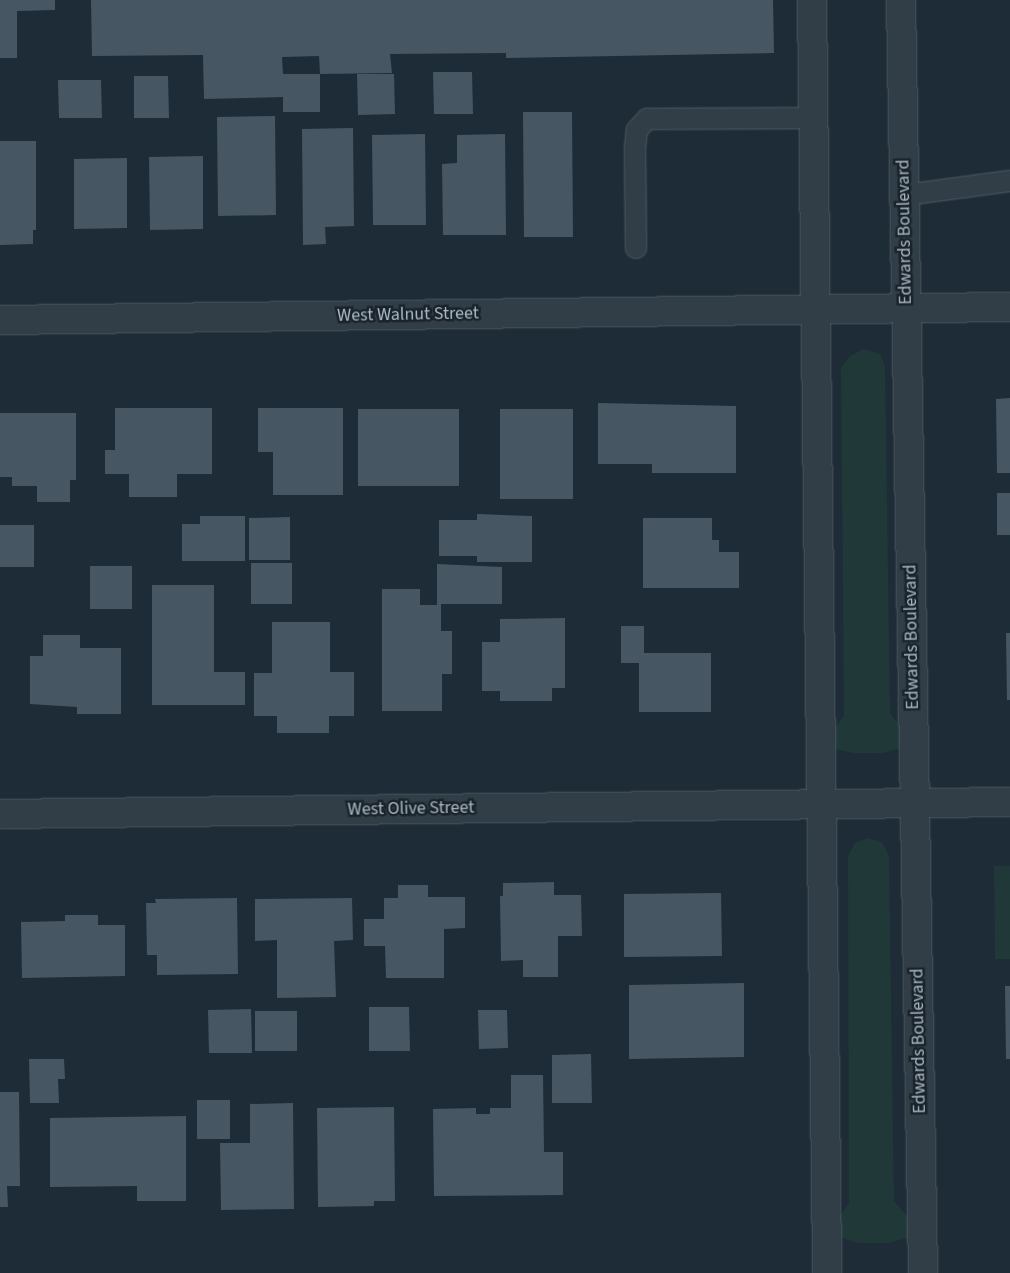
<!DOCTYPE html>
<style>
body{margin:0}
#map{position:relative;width:1010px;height:1273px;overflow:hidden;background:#1e2c37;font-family:"Source Sans 3",sans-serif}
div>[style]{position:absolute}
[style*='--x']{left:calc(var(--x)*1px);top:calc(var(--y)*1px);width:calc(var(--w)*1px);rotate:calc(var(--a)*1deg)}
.green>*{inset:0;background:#203837}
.building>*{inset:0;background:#465763}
.roads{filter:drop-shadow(0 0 1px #4f5c65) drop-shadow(0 0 1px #4f5c65)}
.service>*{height:20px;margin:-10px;padding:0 10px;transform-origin:10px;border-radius:10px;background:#323e47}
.minor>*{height:28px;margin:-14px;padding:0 14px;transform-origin:14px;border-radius:14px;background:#323e47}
span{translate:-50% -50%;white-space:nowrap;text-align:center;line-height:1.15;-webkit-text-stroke:5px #18232b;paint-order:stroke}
.street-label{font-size:18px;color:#acb9c4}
</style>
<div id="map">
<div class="green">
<i style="clip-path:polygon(863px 349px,880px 354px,885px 365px,890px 713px,903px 731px,904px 747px,883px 753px,853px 753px,832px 748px,832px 732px,844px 716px,841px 368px,850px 356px)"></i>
<i style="clip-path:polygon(867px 838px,882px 842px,889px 856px,894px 1201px,911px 1221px,911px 1237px,889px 1243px,858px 1243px,837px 1236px,837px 1221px,849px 1203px,848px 856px,855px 843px)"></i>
<i style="clip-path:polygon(994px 866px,1010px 866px,1010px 959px,995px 959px)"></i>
</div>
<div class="building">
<i style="clip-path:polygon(0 0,55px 0,55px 10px,17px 11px,17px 58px,0 58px)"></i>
<i style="clip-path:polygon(91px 0,773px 0,774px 53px,506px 58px,506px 53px,390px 54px,392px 73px,320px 74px,319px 56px,282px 57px,283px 74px,320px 74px,320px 112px,283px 112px,283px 97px,204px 99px,203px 55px,92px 56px)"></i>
<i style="clip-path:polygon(433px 72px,472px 72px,473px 114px,434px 114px)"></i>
<i style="clip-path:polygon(357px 74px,394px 74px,395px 114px,358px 115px)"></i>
<i style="clip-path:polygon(134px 76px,168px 76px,169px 118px,134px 118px)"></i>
<i style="clip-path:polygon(58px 80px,101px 80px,102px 118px,59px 118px)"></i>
<i style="clip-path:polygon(523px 112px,572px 112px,573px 237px,524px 237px)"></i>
<i style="clip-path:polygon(275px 116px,276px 215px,218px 216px,217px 117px)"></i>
<i style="clip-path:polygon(353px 128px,354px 226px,325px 227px,326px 244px,303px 245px,302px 129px)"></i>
<i style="clip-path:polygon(425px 134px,426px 225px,373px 225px,372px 135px)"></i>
<i style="clip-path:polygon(505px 134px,506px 235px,443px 235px,442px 164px,457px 163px,457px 135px)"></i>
<i style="clip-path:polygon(0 141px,36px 141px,36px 230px,33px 230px,33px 244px,0 245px)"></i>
<i style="clip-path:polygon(203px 156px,203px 229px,150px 230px,149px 157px)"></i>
<i style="clip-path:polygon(127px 158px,127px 228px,74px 229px,74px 159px)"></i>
<i style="clip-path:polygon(1010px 398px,1010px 473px,997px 473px,996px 399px)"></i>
<i style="clip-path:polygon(598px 403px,736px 406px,736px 473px,652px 473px,652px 464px,598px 464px)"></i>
<i style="clip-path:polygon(115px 408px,212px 408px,212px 474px,177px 474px,177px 497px,129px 497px,129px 474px,105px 474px,105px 450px,115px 450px)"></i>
<i style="clip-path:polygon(258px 408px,343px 408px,343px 495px,273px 495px,273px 452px,258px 452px)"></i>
<i style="clip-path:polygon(358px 409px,459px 409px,459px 486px,358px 486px)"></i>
<i style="clip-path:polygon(500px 409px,573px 409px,573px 499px,500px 499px)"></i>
<i style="clip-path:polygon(0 413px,76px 413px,76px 480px,70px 480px,70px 502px,37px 502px,37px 486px,12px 486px,12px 477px,0 477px)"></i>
<i style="clip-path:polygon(997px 493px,1010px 493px,1010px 535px,997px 535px)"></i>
<i style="clip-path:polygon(477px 514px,532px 516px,532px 562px,477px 562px,477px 556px,439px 556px,439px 520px,477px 520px)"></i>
<i style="clip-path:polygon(200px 516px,245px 516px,245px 561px,182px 561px,182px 524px,200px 524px)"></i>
<i style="clip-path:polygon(290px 517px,290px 560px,249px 560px,249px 518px)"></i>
<i style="clip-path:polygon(643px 518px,712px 518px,712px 540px,719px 540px,719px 552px,739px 552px,739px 588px,643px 588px)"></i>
<i style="clip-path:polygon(0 525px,34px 525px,34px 567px,0 567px)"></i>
<i style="clip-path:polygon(251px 563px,292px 563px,292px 604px,251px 604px)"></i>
<i style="clip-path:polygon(437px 564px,502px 567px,502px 604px,441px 604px,441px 631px,452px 631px,452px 674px,442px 674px,442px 711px,382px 711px,382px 589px,420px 589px,420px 605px,437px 605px)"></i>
<i style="clip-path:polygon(90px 566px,132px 566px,132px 609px,90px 609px)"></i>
<i style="clip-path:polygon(152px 585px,214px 585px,214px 672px,245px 672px,245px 705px,152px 705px)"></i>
<i style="clip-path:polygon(565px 618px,565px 688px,552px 688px,552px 701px,500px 701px,500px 691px,482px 691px,482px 642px,500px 642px,500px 619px)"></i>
<i style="clip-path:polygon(272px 622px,330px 622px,330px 672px,354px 672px,354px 716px,329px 716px,329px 733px,277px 733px,277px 716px,254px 716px,254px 673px,272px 673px)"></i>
<i style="clip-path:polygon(621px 626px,644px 626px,644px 653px,711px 653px,711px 712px,639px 712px,639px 663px,621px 663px)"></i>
<i style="clip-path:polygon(1006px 633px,1010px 633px,1010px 700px,1007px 700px)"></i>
<i style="clip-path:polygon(43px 635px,80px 635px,80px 648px,121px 648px,121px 714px,77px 714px,77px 707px,30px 704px,30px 656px,43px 656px)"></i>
<i style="clip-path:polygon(554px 882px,554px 895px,581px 895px,582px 936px,558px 936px,558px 977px,523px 977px,523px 960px,501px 961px,500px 896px,503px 896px,503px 883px)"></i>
<i style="clip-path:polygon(398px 885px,428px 885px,428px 897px,465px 897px,465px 928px,444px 929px,444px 978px,386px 978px,385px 946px,364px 946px,364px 919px,384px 919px,384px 898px,398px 898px)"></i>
<i style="clip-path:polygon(721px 893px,722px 956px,624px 957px,624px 894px)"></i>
<i style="clip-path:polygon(237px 898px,238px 974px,157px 975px,157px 955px,147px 955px,146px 903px,156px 903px,155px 899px)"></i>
<i style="clip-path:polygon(352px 898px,353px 940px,334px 941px,336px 997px,277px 998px,277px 940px,255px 941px,255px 899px)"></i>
<i style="clip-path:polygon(65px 915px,98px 915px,98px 925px,125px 925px,125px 976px,22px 978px,21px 922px,65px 921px)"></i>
<i style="clip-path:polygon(744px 983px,744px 1057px,629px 1059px,629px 985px)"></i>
<i style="clip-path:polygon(1005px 986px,1010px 986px,1010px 1059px,1006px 1059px)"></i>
<i style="clip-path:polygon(369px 1007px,409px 1007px,410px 1051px,369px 1051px)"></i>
<i style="clip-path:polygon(251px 1009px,252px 1053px,209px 1053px,208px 1010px)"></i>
<i style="clip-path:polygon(478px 1010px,507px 1010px,508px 1048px,479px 1049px)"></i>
<i style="clip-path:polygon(255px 1011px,297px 1011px,297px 1051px,255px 1051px)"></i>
<i style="clip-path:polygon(591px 1054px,592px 1103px,552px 1103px,552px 1055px)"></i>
<i style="clip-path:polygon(29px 1059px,64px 1059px,65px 1079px,58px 1079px,59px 1103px,30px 1103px)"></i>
<i style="clip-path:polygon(511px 1075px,543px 1075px,544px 1152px,563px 1152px,563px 1195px,434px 1196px,433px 1109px,476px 1108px,476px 1114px,490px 1114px,490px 1108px,511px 1108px)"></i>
<i style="clip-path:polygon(0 1092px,19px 1092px,20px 1186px,7px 1186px,8px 1207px,0 1207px)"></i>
<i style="clip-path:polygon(197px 1100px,230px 1100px,230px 1139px,197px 1139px)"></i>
<i style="clip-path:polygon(293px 1103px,294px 1209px,221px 1210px,220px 1143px,250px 1143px,250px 1104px)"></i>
<i style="clip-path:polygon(394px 1107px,395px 1201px,374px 1201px,374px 1206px,318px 1207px,317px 1108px)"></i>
<i style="clip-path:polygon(186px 1116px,186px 1201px,137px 1201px,137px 1186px,50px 1187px,50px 1118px)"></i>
</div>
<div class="roads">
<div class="service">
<i style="--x:905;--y:195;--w:106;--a:-7.6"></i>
<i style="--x:636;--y:248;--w:100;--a:-90.6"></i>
<i style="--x:635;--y:148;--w:18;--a:-84"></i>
<i style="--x:637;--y:130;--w:15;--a:-48"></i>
<i style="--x:647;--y:119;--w:167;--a:-0.3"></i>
</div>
<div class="minor">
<i style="--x:812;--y:0;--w:1273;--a:89.32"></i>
<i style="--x:901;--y:0;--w:1273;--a:89.01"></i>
<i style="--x:0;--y:320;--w:1010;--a:-0.74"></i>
<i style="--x:0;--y:814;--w:1010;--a:-0.68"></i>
</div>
</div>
<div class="street-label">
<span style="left:905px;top:232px;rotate:-91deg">Edwards Boulevard</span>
<span style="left:408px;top:315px;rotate:-1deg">West Walnut Street</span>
<span style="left:912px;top:637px;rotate:-91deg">Edwards Boulevard</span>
<span style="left:411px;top:809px;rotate:-1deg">West Olive Street</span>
<span style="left:919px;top:1041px;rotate:-91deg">Edwards Boulevard</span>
</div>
</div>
